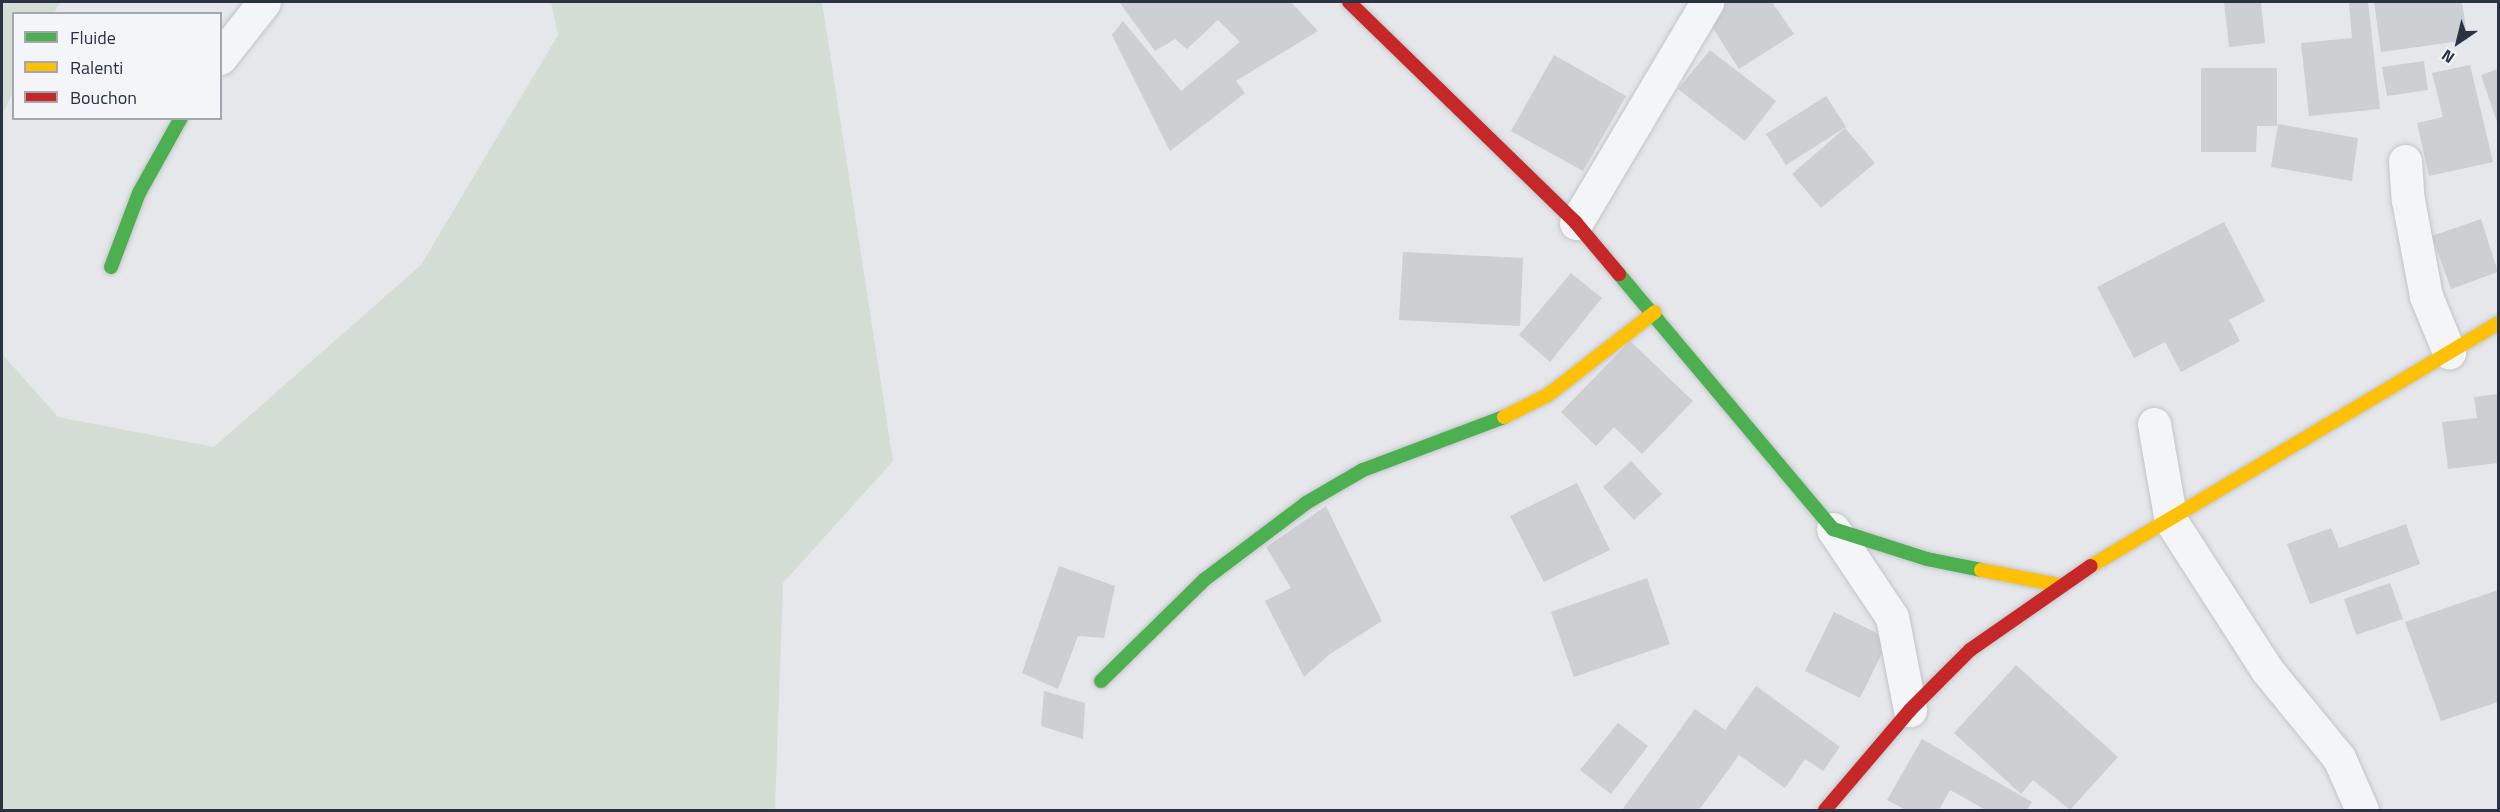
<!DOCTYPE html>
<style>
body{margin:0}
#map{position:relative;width:2500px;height:812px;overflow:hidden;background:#e5e7ea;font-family:"Titillium Web",sans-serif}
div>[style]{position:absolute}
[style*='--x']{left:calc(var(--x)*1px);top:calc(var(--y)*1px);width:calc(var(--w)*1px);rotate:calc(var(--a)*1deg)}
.green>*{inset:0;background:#d5ded5}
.building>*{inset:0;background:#cdcfd2}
.roads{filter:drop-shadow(0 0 2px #c3c5c8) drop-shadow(0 0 2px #c3c5c8)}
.street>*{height:33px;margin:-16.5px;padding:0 16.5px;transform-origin:16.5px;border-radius:16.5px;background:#f4f5f6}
.fast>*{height:14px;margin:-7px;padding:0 7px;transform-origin:7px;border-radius:7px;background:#4caf50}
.slow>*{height:14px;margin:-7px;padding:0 7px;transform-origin:7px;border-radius:7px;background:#ffc107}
.jam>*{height:14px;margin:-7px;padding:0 7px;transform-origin:7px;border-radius:7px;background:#c62828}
span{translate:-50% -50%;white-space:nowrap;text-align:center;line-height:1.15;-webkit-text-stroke:4.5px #f3f5f9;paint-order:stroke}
.frame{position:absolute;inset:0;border:3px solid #2a3244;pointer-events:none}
.legend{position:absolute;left:12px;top:12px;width:210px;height:108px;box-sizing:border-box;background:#f3f5f9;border:2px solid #a3a7b1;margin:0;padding:8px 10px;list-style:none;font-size:18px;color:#2a3244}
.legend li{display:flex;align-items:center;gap:12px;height:30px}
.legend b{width:30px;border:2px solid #a3a7b1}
.north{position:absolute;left:2428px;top:12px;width:60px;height:60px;-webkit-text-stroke:4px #f3f5f9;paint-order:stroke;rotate:215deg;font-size:16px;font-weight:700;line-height:24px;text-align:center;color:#2a3244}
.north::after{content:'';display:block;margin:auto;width:21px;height:27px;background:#2a3244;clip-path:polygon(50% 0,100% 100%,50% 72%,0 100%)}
</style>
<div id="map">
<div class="green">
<i style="clip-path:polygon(2px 2px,60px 2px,54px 13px,14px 14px,13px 92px,2px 115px)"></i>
<i style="clip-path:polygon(551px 2px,822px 2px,893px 461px,783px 583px,775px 810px,2px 810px,2px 354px,58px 417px,214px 447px,421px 265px,558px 35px)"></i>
</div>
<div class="building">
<i style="clip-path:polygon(1119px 2px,1291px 2px,1318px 31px,1236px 81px,1245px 93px,1170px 151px,1112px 35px,1123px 21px,1181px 91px,1240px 42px,1218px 20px,1187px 49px,1175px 39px,1155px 51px)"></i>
<i style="clip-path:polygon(1725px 2px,1772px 2px,1794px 34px,1739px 69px,1704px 14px)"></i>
<i style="clip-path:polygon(2224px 2px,2261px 2px,2265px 43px,2229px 47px)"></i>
<i style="clip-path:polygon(2368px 2px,2380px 109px,2309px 116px,2301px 43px,2352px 38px,2349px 3px)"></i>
<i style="clip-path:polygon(2374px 2px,2462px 2px,2468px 40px,2381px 52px)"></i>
<i style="clip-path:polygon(1710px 50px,1776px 101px,1745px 141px,1678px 89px)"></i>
<i style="clip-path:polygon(1554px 55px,1626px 96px,1583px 171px,1511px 131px)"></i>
<i style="clip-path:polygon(2424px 61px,2428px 90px,2387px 96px,2382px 67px)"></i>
<i style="clip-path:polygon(2470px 65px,2493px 162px,2429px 176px,2417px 123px,2443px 117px,2432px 73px)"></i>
<i style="clip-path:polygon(2201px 68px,2277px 68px,2277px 126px,2257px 126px,2256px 152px,2201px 152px)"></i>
<i style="clip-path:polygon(2498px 69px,2498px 125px,2481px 75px)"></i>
<i style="clip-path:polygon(1826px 96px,1846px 127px,1786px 165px,1766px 134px)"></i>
<i style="clip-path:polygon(2278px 124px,2358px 138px,2352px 181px,2271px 167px)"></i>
<i style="clip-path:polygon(1845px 128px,1875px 163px,1821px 208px,1792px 174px)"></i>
<i style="clip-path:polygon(2481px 219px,2498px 272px,2451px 289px,2432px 236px)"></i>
<i style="clip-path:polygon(2224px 222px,2265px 301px,2229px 320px,2240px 341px,2181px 372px,2165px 342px,2134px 358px,2097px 287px)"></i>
<i style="clip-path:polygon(1403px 252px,1523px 258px,1520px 326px,1399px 320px)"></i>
<i style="clip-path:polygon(1571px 273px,1602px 298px,1550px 362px,1519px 335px)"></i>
<i style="clip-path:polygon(1630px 341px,1693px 401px,1642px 454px,1614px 427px,1596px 446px,1561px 412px)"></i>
<i style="clip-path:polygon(2498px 394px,2498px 463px,2448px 469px,2442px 422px,2477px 418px,2474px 397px)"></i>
<i style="clip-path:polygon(1631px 461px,1662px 494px,1634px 520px,1603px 487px)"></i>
<i style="clip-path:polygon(1577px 483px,1610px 550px,1544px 582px,1510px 516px)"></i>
<i style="clip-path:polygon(1326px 506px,1382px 621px,1330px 654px,1304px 677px,1265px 601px,1291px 588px,1266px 547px)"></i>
<i style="clip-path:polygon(2406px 524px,2420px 564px,2310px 604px,2287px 544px,2331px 528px,2339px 548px)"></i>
<i style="clip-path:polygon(1059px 566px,1115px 586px,1104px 638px,1078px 636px,1058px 689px,1022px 673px)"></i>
<i style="clip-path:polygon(1647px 578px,1670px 644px,1574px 677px,1551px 612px)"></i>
<i style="clip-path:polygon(2390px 583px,2403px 619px,2356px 635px,2344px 599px)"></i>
<i style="clip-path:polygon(2498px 590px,2498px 702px,2441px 721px,2405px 622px)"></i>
<i style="clip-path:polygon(1834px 612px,1889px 639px,1860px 698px,1805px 671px)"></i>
<i style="clip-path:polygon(2016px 665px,2118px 757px,2070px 810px,2033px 780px,2021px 794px,1954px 733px)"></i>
<i style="clip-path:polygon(1756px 686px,1840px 747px,1823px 771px,1805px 759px,1785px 788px,1739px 755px,1699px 810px,1622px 810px,1695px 709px,1725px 730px)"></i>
<i style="clip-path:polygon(1044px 691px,1085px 703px,1083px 739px,1041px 726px)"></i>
<i style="clip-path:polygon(1618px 723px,1648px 746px,1611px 794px,1580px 770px)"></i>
<i style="clip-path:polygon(1922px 739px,2032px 802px,2027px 810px,1986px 810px,1950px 790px,1939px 810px,1906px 810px,1887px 800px)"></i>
</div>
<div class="roads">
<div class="street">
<i style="--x:220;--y:58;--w:71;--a:-51.8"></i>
<i style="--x:2405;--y:161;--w:39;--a:86"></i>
<i style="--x:2408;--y:200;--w:98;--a:79.4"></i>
<i style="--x:2426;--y:296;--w:61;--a:67.7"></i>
<i style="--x:1576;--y:223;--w:257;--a:-59.3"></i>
<i style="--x:2154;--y:424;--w:98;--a:80.1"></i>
<i style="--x:2171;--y:521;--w:177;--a:57.2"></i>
<i style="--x:2267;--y:670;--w:114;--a:50.7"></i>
<i style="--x:2339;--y:758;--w:57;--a:66.1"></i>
<i style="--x:1833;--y:529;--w:106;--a:56.2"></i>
<i style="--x:1892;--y:617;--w:95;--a:79"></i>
</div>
<div class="fast">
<i style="--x:111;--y:267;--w:79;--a:-69.3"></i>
<i style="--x:139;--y:193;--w:86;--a:-60.8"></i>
<i style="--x:1619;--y:274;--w:333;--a:50"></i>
<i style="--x:1833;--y:529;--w:99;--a:17.7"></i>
<i style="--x:1927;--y:559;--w:55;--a:11.5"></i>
<i style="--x:1101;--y:681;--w:144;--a:-44.4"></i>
<i style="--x:1204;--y:580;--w:128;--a:-37"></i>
<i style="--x:1306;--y:503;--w:66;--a:-30.1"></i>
<i style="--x:1363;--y:470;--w:151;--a:-20.6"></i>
</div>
<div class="slow">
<i style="--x:1504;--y:417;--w:49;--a:-26.6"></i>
<i style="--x:1548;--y:395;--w:135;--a:-37.8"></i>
<i style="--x:2091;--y:566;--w:474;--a:-30.8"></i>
<i style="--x:1981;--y:570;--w:79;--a:10.9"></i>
</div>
<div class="jam">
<i style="--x:1349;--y:2;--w:317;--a:44.2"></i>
<i style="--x:1576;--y:223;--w:67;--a:49.9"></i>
<i style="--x:1825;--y:810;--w:131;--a:-49.6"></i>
<i style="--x:1910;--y:710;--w:85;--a:-45"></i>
<i style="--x:1970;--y:650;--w:147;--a:-34.8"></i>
</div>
</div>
<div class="frame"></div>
<ul class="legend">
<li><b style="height:8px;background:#4caf50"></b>Fluide</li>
<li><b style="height:8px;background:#ffc107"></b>Ralenti</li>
<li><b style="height:8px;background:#c62828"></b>Bouchon</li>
</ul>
<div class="north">N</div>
</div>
